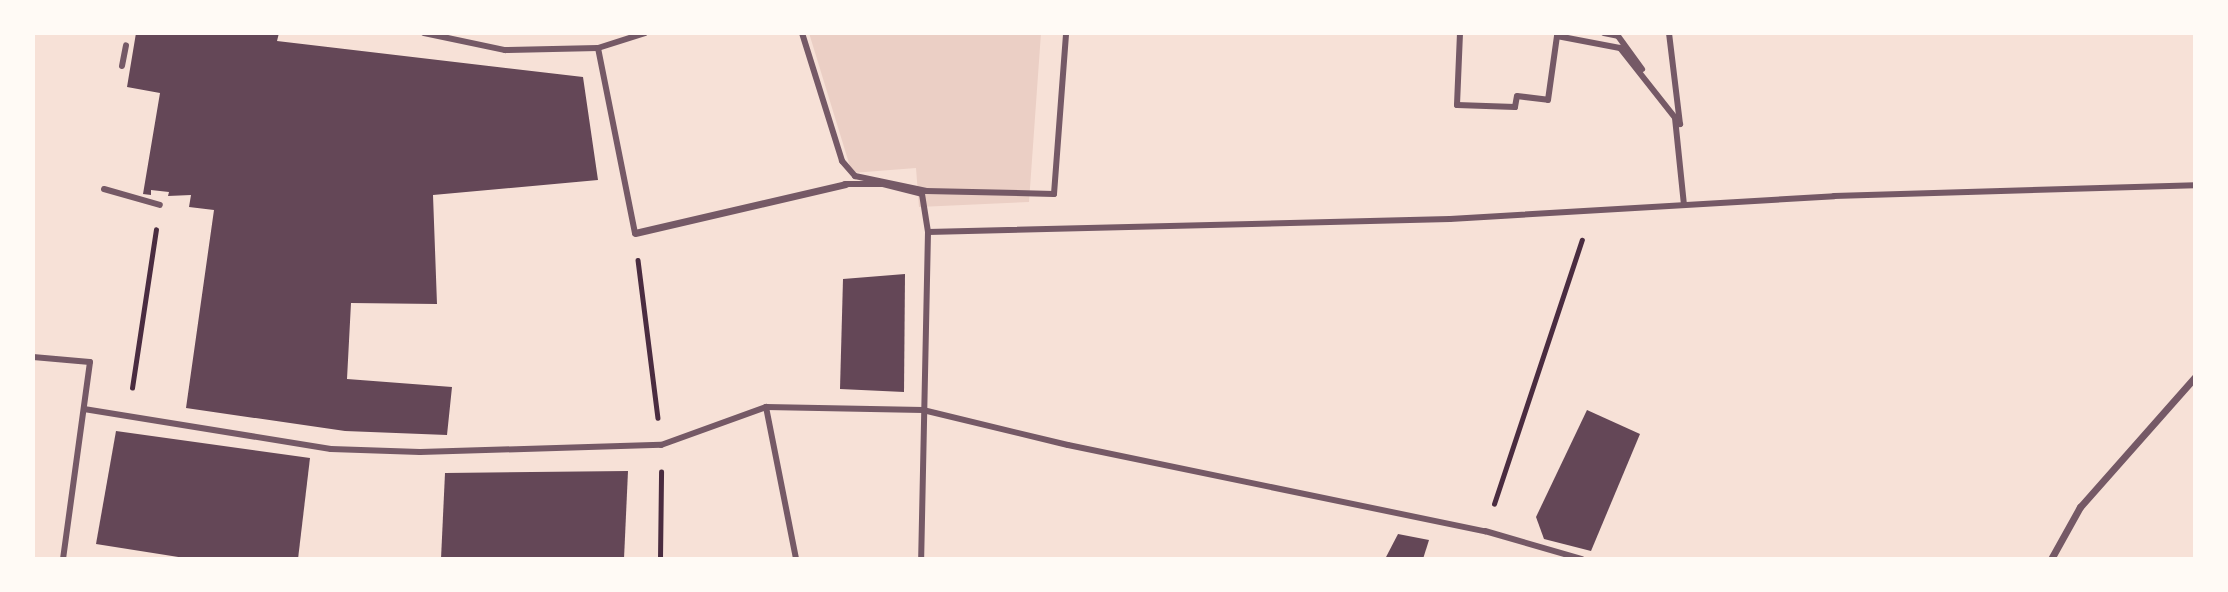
<!DOCTYPE html>
<style>
body{margin:0}
#map{position:relative;width:2228px;height:592px;overflow:hidden;background:#f7e1d7;font-family:"Sofia Sans Condensed",sans-serif}
div>[style]{position:absolute}
[style*='--x']{left:calc(var(--x)*1px);top:calc(var(--y)*1px);width:calc(var(--w)*1px);rotate:calc(var(--a)*1deg)}
.green>*{inset:0;background:#ebcfc5}
.building>*{inset:0;background:#644757}
.path>*{height:4.5px;margin:-2.25px;padding:0 2.25px;transform-origin:2.25px;border-radius:2.25px;background:#4a2c40}
.pedestrian>*{height:6px;margin:-3px;padding:0 3px;transform-origin:3px;border-radius:3px;background:#755966}
.minor>*{height:7px;margin:-3.5px;padding:0 3.5px;transform-origin:3.5px;border-radius:3.5px;background:#755966}
span{translate:-50% -50%;white-space:nowrap;text-align:center;line-height:1.15;-webkit-text-stroke:7px #fffaf5;paint-order:stroke}
.frame{position:absolute;inset:0;border:35px solid #fffaf5;pointer-events:none}
</style>
<div id="map">
<div class="green">
<i style="clip-path:polygon(809px 33px,1041px 33px,1029px 202px,919px 207px,916px 168px,852px 173px)"></i>
</div>
<div class="building">
<i style="clip-path:polygon(136px 33px,279px 33px,277px 41px,583px 77px,598px 180px,433px 195px,437px 304px,351px 303px,347px 379px,452px 387px,447px 435px,345px 431px,186px 408px,214px 210px,189px 207px,191px 195px,168px 196px,169px 192px,151px 190px,151px 195px,143px 194px,160px 93px,127px 87px)"></i>
<i style="clip-path:polygon(905px 274px,904px 392px,840px 389px,843px 279px)"></i>
<i style="clip-path:polygon(1587px 410px,1640px 434px,1591px 551px,1544px 539px,1536px 517px)"></i>
<i style="clip-path:polygon(116px 431px,310px 458px,298px 559px,191px 559px,96px 544px)"></i>
<i style="clip-path:polygon(628px 471px,624px 559px,441px 559px,445px 473px)"></i>
<i style="clip-path:polygon(1398px 534px,1429px 540px,1423px 559px,1385px 559px)"></i>
</div>
<div class="path">
<i style="--x:638;--y:260;--w:159;--a:82.8"></i>
<i style="--x:132;--y:388;--w:160;--a:-81.4"></i>
<i style="--x:1494;--y:504;--w:278;--a:-71.6"></i>
<i style="--x:660;--y:559;--w:87;--a:-89.3"></i>
</div>
<div class="pedestrian">
<i style="--x:424;--y:33;--w:83;--a:11.9"></i>
<i style="--x:505;--y:50;--w:93;--a:-1.2"></i>
<i style="--x:598;--y:48;--w:49;--a:-17.7"></i>
<i style="--x:802;--y:33;--w:134;--a:72.6"></i>
<i style="--x:842;--y:161;--w:20;--a:49"></i>
<i style="--x:855;--y:176;--w:73;--a:11.9"></i>
<i style="--x:926;--y:191;--w:128;--a:1.3"></i>
<i style="--x:1054;--y:194;--w:161;--a:-85.7"></i>
<i style="--x:1460;--y:33;--w:72;--a:92.4"></i>
<i style="--x:1457;--y:105;--w:58;--a:2"></i>
<i style="--x:1515;--y:107;--w:11;--a:-80"></i>
<i style="--x:1517;--y:96;--w:31;--a:7"></i>
<i style="--x:1548;--y:100;--w:65;--a:-82"></i>
<i style="--x:1557;--y:36;--w:64;--a:10.8"></i>
<i style="--x:1620;--y:48;--w:97;--a:51.7"></i>
<i style="--x:1680;--y:124;--w:92;--a:-96.9"></i>
<i style="--x:1604;--y:33;--w:14;--a:12"></i>
<i style="--x:1618;--y:36;--w:41;--a:54"></i>
<i style="--x:598;--y:48;--w:189;--a:78.7"></i>
<i style="--x:122;--y:66;--w:21;--a:-79"></i>
<i style="--x:1675;--y:118;--w:87;--a:84.1"></i>
<i style="--x:845;--y:184;--w:38;--a:0"></i>
<i style="--x:883;--y:184;--w:40;--a:14.4"></i>
<i style="--x:922;--y:194;--w:38;--a:81"></i>
<i style="--x:928;--y:232;--w:327;--a:91.2"></i>
<i style="--x:104;--y:189;--w:58;--a:15.9"></i>
<i style="--x:928;--y:232;--w:522;--a:-1.43"></i>
<i style="--x:1450;--y:219;--w:385;--a:-3.4"></i>
<i style="--x:1834;--y:196;--w:361;--a:-1.7"></i>
<i style="--x:33;--y:357;--w:57;--a:5"></i>
<i style="--x:90;--y:362;--w:199;--a:97.8"></i>
<i style="--x:766;--y:407;--w:155;--a:78.8"></i>
<i style="--x:84;--y:409;--w:250;--a:9.2"></i>
<i style="--x:331;--y:449;--w:89;--a:1.9"></i>
<i style="--x:420;--y:452;--w:241;--a:-1.7"></i>
<i style="--x:661;--y:445;--w:112;--a:-19.9"></i>
<i style="--x:766;--y:407;--w:157;--a:1.1"></i>
<i style="--x:923;--y:410;--w:149;--a:13.6"></i>
<i style="--x:1068;--y:445;--w:426;--a:11.7"></i>
<i style="--x:1485;--y:531;--w:101;--a:16.1"></i>
</div>
<div class="minor">
<i style="--x:635;--y:233;--w:216;--a:-13.1"></i>
<i style="--x:2051;--y:559;--w:60;--a:-60.9"></i>
<i style="--x:2080;--y:507;--w:174;--a:-48.5"></i>
</div>
<div class="frame"></div>
</div>
